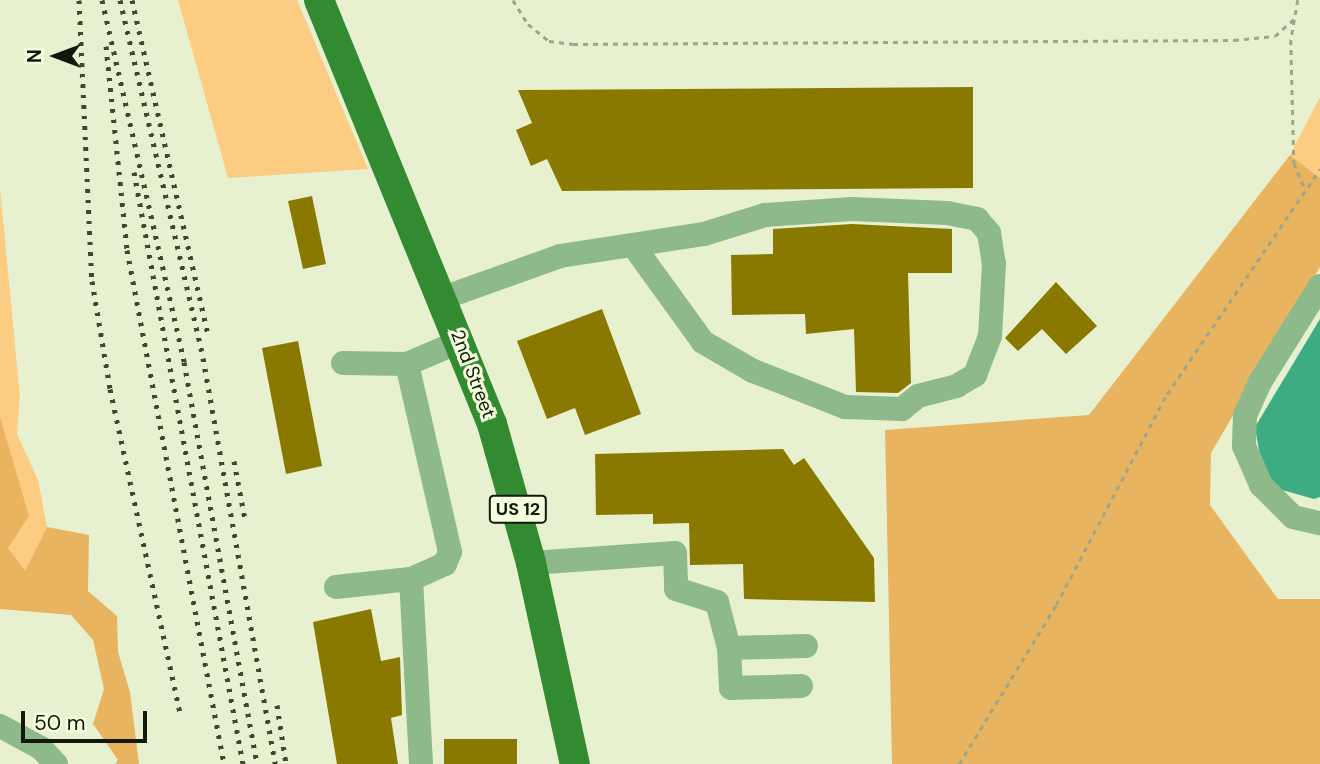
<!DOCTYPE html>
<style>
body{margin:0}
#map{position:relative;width:1320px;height:764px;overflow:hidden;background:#e7f1d0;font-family:"DM Sans",sans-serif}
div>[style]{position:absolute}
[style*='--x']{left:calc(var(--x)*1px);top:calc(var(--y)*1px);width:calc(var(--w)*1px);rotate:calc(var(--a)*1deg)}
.green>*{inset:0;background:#fbcc81}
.forest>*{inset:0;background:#e8b45f}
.water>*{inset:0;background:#3dac82}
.building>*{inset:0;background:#8a7900}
.path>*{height:2.5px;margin-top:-1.25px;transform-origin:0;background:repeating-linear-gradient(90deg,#9da58b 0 5px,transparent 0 10px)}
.minor>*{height:24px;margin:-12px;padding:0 12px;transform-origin:12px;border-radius:12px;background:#8eb98a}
.major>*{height:30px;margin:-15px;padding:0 15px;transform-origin:15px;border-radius:15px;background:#338b31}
.rail>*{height:5px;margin-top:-2.5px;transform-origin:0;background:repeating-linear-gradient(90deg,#404534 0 3.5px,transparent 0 10.5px)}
span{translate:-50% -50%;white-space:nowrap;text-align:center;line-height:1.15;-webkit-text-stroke:6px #f4ffdd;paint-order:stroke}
.shield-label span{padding:2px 5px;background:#f4ffdd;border:2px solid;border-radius:5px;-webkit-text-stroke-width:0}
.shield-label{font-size:18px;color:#14170b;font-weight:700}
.street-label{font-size:19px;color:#14170b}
.north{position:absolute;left:21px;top:21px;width:70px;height:70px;-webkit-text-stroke:5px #f4ffdd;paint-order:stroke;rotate:270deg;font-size:19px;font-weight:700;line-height:28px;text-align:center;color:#14170b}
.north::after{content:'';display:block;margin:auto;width:24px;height:32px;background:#14170b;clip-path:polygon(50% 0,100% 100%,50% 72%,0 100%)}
.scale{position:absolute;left:21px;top:711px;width:126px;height:32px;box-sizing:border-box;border:4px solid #14170b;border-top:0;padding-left:9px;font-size:21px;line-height:24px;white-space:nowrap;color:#14170b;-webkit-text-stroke:5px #f4ffdd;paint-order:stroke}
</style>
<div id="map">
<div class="green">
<i style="clip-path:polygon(178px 0,297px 0,368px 169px,228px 178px)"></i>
<i style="clip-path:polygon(1320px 97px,1320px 178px,1290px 155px)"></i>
<i style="clip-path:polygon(0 188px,20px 397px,17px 434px,38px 480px,47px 527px,25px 572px,8px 548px,0 417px)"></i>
</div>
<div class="forest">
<i style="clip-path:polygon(1290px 155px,1320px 178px,1320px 267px,1211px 453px,1210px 505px,1278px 599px,1320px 599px,1320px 764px,892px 764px,885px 430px,1089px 415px)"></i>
<i style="clip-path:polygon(0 417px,29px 516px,8px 548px,25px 571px,47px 527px,89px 535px,88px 591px,117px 616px,118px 652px,130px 692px,139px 764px,115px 764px,118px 760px,93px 724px,104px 689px,93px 640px,71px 615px,0 609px)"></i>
</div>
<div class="water">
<i style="clip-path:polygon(1320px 319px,1320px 497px,1314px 499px,1265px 485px,1255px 427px)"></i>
</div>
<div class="building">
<i style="clip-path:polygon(973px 87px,973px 188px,562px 191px,547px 159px,531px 166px,516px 130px,532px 123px,518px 90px)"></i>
<i style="clip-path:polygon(312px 196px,326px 264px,303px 269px,288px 201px)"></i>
<i style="clip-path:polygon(852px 224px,952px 229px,952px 273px,908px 273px,911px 383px,898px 393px,856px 392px,854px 329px,806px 334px,805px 314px,732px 315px,731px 255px,773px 254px,773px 229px)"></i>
<i style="clip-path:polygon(1056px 282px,1097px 326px,1066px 354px,1042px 329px,1018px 351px,1005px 338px)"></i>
<i style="clip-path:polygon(602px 309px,641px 414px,585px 435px,575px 408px,547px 419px,517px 341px)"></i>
<i style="clip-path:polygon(298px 341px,322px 466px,286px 474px,262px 348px)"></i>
<i style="clip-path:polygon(783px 449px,794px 465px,804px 458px,874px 558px,875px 602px,744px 599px,743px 564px,690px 565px,689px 523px,653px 524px,653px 514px,596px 515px,595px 454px)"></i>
<i style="clip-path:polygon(371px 609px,381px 661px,400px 657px,402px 715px,391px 718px,398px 764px,337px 764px,313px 622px)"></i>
<i style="clip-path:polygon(444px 739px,517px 739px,517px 764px,444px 764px)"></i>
</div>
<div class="path">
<i style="--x:513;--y:0;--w:28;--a:58"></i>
<i style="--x:528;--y:24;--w:27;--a:39"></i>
<i style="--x:549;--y:41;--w:24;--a:7"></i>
<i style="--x:573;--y:44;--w:661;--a:-0.35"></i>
<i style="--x:1234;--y:40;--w:41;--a:-5.6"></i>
<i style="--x:1275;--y:36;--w:27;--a:-42"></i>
<i style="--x:1298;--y:0;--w:41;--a:99.9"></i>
<i style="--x:1291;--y:40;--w:123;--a:88.6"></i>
<i style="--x:1294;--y:163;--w:30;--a:67"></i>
<i style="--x:959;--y:764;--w:186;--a:-58.6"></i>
<i style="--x:1056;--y:605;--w:238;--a:-62.3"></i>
<i style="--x:1167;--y:394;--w:272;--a:-55.8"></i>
</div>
<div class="minor">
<i style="--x:1320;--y:286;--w:113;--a:122"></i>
<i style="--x:1260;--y:382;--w:36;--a:114"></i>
<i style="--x:1245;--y:415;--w:31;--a:92"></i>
<i style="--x:1244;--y:446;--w:43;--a:66.4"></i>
<i style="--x:1261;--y:485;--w:45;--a:45"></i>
<i style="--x:1293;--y:517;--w:28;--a:13"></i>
<i style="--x:443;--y:298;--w:124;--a:-19.7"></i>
<i style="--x:560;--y:256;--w:146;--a:-8.7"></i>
<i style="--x:704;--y:234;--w:64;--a:-17.3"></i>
<i style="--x:765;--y:215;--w:87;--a:-3.9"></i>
<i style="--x:852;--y:209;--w:95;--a:2.4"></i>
<i style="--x:947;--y:213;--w:31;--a:11"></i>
<i style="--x:977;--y:219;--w:18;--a:49"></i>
<i style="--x:989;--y:233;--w:30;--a:81"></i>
<i style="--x:994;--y:263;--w:73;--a:93.1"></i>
<i style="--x:990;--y:336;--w:42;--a:111"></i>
<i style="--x:975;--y:375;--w:21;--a:149"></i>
<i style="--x:957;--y:386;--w:40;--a:165.6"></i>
<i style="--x:918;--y:396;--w:21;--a:141"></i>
<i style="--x:902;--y:409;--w:57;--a:-178"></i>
<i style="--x:845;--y:407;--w:99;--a:-158.6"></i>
<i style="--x:753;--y:371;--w:58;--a:-149.9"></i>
<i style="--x:703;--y:342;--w:116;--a:-125.9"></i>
<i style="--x:343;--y:363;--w:64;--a:0.9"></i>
<i style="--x:407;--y:364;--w:59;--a:-23.1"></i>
<i style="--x:407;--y:364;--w:193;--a:77.1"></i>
<i style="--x:450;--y:552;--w:13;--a:113"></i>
<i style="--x:445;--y:564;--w:37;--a:156"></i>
<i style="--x:531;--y:563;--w:144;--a:-4"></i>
<i style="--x:675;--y:553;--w:36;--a:88"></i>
<i style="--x:676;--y:589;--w:43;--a:17.6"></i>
<i style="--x:717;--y:602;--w:48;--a:75.4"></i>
<i style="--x:729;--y:648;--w:77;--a:-1.5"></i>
<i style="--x:336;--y:587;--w:75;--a:-6.1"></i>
<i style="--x:411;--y:579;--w:185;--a:86.9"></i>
<i style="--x:729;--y:648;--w:40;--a:87.1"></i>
<i style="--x:731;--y:688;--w:70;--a:-1.6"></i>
<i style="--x:0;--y:726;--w:47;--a:28.2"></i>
<i style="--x:41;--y:748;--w:22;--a:47"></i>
</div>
<div class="major">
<i style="--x:319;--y:0;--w:458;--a:67.8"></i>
<i style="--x:492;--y:424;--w:144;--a:74.3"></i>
<i style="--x:531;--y:563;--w:206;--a:77.7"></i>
</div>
<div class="rail">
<i style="--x:79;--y:0;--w:281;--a:87.4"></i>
<i style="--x:92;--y:281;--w:109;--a:80.5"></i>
<i style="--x:110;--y:389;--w:332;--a:77.8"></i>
<i style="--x:102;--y:0;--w:371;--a:77.2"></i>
<i style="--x:184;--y:362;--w:409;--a:79.7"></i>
<i style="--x:120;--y:0;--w:367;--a:76.9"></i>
<i style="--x:203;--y:358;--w:412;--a:79.9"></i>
<i style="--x:132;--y:0;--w:343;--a:77.2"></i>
<i style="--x:106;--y:46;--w:205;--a:84.1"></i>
<i style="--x:127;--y:250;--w:523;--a:79.31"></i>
<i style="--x:134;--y:172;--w:602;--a:79.57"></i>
<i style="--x:234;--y:461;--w:59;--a:79.3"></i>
<i style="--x:277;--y:705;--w:60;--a:81.3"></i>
</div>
<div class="shield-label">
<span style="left:518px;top:509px">US 12</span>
</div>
<div class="street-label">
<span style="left:473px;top:374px;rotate:69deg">2nd Street</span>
</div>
<div class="north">N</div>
<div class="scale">50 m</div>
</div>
